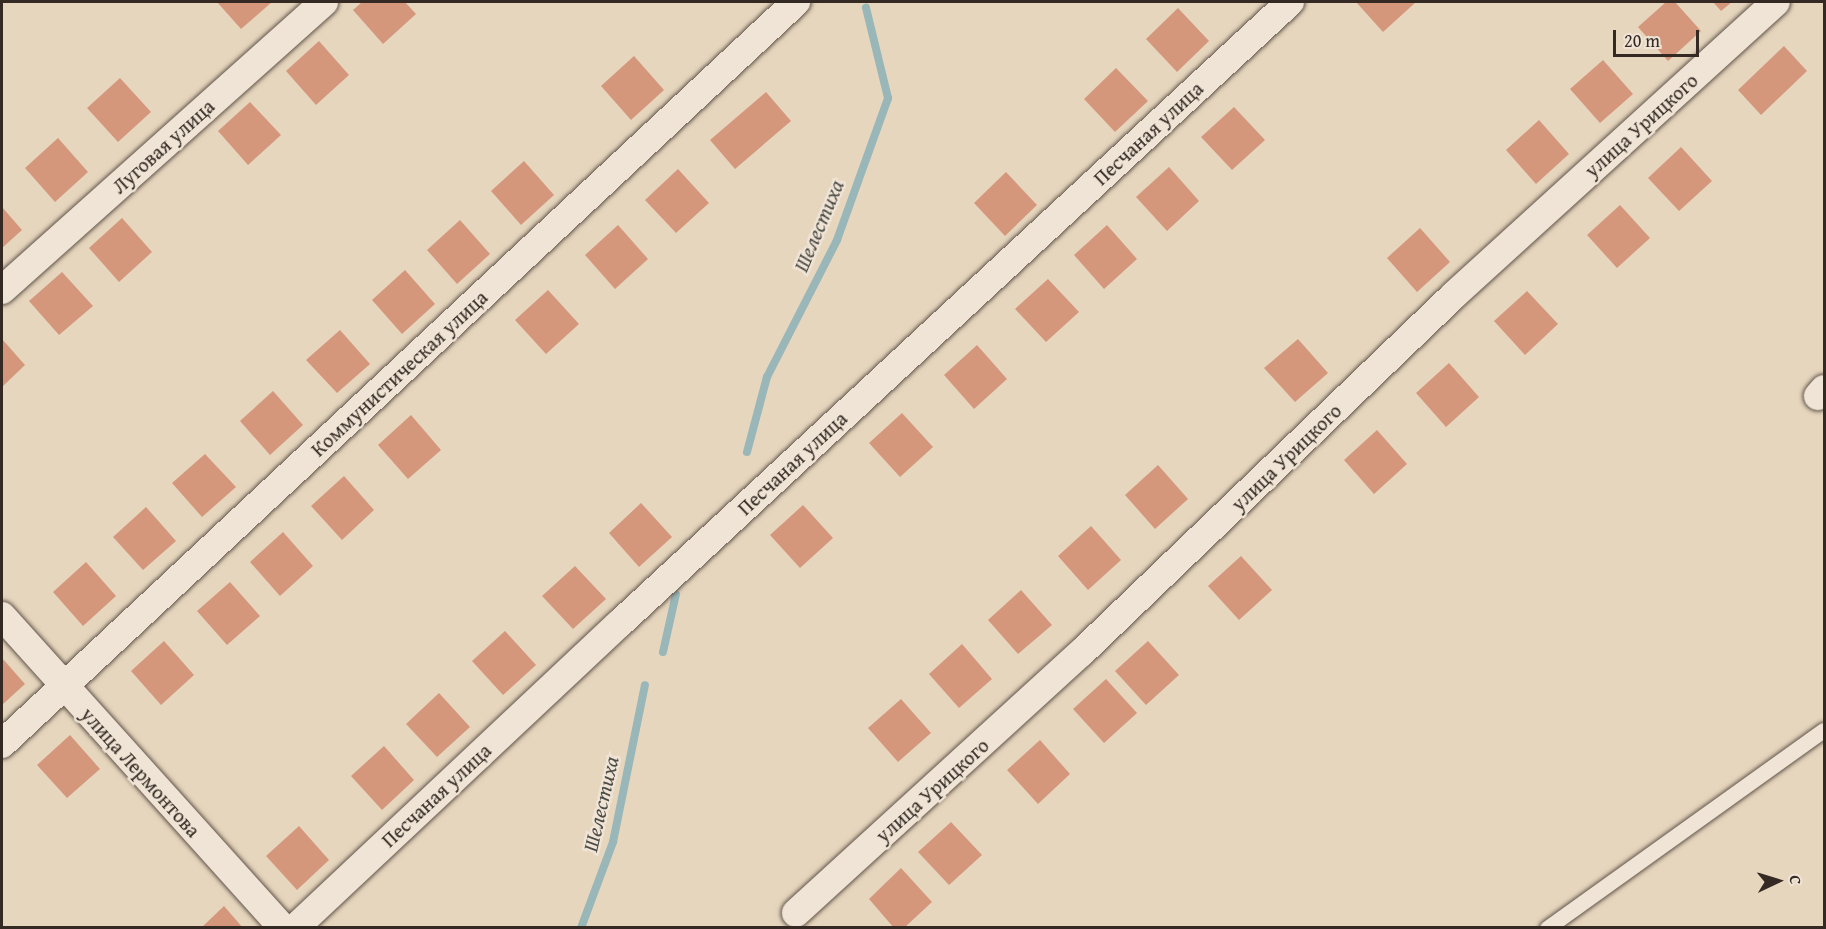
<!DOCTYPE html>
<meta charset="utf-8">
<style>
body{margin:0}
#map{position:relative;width:1826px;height:929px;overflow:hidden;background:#e7d6be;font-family:"Gentium Book Plus",serif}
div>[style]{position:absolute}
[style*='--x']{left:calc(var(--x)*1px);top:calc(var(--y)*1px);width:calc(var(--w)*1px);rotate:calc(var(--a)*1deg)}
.stream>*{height:8px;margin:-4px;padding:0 4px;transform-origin:4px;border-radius:4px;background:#99b7b9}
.building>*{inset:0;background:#d4977c}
.roads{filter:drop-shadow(0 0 2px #61554a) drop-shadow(0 0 2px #61554a)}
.lane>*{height:15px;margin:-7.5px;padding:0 7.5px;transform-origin:7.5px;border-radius:7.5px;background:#efe4d5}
.street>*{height:28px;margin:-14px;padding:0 14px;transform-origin:14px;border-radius:14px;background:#efe4d5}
span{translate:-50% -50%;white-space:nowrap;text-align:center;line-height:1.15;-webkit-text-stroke:5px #efe4d5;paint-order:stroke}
.street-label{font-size:20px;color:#342a23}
.water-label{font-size:21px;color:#4d4d48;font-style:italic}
.frame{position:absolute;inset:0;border:3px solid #342a23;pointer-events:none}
.north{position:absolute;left:1748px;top:851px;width:60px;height:60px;-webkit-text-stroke:4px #efe4d5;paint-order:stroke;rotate:86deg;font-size:16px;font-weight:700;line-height:24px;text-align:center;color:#342a23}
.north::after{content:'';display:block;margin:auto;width:21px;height:27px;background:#342a23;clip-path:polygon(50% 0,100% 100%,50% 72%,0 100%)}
.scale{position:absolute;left:1613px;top:30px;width:86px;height:27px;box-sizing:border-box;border:3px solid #342a23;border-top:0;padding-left:8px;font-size:18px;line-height:21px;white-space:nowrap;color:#342a23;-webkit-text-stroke:4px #efe4d5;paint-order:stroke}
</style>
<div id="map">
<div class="stream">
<i style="--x:747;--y:452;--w:78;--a:-75.1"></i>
<i style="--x:767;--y:377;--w:154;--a:-62.9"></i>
<i style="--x:837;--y:240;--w:151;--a:-70.2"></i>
<i style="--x:888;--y:98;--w:93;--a:-103.7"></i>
<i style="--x:663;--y:652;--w:59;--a:-77.4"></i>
<i style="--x:581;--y:928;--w:92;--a:-69.6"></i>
<i style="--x:613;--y:842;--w:160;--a:-78.5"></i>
</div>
<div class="building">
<i style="clip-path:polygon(217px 2px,272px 2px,241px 29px)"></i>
<i style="clip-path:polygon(362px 2px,405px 2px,416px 14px,383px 44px,353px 10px)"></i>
<i style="clip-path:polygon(1356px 2px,1416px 2px,1383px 32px)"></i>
<i style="clip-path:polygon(1666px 2px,1675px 2px,1701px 31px,1668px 61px,1638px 27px)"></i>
<i style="clip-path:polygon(1713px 2px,1732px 2px,1721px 11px)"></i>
<i style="clip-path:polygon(1178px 8px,1209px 41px,1177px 72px,1146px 39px)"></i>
<i style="clip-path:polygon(319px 41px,349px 75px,316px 105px,286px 71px)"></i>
<i style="clip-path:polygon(1784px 46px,1807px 71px,1761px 115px,1738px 90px)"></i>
<i style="clip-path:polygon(634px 56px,664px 90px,631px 120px,601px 86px)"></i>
<i style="clip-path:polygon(1603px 60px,1633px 94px,1600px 123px,1570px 89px)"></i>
<i style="clip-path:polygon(1116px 68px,1148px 101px,1115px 132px,1084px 99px)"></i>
<i style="clip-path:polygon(120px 78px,151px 112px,118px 142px,87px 108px)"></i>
<i style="clip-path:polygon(766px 92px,791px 121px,735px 169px,710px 140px)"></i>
<i style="clip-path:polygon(250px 102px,281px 135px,248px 165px,218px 131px)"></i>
<i style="clip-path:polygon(1234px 107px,1265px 140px,1232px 170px,1201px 137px)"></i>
<i style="clip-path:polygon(1539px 120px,1569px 154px,1536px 184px,1506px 150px)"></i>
<i style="clip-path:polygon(58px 138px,88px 172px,55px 202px,25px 168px)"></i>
<i style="clip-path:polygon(1681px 147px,1712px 181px,1679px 211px,1648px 178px)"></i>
<i style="clip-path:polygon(524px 161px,554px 195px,521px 225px,491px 191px)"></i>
<i style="clip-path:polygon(1169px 167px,1199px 201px,1167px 231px,1136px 197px)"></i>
<i style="clip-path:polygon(678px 169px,709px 203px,676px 233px,645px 200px)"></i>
<i style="clip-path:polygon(1006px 172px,1037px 205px,1005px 236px,974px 203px)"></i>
<i style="clip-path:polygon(1620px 205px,1650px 238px,1617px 268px,1587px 235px)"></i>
<i style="clip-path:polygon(2px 207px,22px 230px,2px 248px)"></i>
<i style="clip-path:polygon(122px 218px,152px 252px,119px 282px,89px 248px)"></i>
<i style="clip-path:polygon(460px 220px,490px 254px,457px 284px,427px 250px)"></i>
<i style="clip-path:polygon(618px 225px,648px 259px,615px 289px,585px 255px)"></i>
<i style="clip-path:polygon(1107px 225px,1137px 259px,1104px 289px,1074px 255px)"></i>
<i style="clip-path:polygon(1420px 228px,1450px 262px,1417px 292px,1387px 258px)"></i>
<i style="clip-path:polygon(405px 270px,435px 304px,402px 334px,372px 300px)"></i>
<i style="clip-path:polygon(62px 272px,93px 306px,59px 335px,29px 301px)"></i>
<i style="clip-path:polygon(1048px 279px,1079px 312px,1046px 342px,1015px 309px)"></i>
<i style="clip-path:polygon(548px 290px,579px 324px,546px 354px,515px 320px)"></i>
<i style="clip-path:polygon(1527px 291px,1558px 324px,1525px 355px,1494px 321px)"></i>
<i style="clip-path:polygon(340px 330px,370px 364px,337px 393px,306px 360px)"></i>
<i style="clip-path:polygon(2px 339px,25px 365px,2px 387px)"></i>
<i style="clip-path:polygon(1298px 339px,1328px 373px,1295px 402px,1264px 368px)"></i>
<i style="clip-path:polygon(977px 345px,1007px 379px,974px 409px,944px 375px)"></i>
<i style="clip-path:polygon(1449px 363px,1479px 397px,1446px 427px,1416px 393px)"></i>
<i style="clip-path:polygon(273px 391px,303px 425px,270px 455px,240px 421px)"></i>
<i style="clip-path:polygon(902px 413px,933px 447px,900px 477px,869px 443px)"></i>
<i style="clip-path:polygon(411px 415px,441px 450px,408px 479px,378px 445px)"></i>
<i style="clip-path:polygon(1377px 430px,1407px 464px,1374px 494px,1344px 460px)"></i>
<i style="clip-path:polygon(205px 454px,236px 487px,202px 517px,172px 483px)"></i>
<i style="clip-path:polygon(1158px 465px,1188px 499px,1155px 529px,1125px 495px)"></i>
<i style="clip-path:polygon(344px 476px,374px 510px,342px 540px,311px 506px)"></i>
<i style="clip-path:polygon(641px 503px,672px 537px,639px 567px,609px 533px)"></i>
<i style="clip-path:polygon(803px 505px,833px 538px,800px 568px,770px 535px)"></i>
<i style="clip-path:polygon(146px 507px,176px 541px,143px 570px,113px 537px)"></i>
<i style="clip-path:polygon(1091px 526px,1121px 560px,1088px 590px,1058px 556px)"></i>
<i style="clip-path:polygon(283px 532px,313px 566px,280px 596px,250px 562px)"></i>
<i style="clip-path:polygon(1241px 556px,1272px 590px,1239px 620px,1208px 586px)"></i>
<i style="clip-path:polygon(86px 562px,116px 596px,83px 626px,53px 592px)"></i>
<i style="clip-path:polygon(575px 566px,606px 599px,573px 629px,542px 596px)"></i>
<i style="clip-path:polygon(230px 582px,260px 616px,227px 645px,197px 611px)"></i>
<i style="clip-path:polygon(1021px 590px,1052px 625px,1018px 654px,988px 620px)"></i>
<i style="clip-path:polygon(505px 631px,536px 665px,503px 695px,472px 661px)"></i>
<i style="clip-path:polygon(164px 641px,194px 675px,161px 705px,131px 671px)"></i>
<i style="clip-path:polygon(1148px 641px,1179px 675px,1146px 705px,1115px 671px)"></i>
<i style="clip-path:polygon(962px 644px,992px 679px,959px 708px,929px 674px)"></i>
<i style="clip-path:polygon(2px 658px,25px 684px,2px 705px)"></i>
<i style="clip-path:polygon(1106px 679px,1137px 713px,1104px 743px,1073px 709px)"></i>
<i style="clip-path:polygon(439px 693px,470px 727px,437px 757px,406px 724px)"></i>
<i style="clip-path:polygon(901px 699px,931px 733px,898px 762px,868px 728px)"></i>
<i style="clip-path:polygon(70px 735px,100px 769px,67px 798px,37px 765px)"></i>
<i style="clip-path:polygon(1040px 740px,1070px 774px,1038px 804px,1007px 770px)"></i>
<i style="clip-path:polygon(384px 746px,414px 780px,382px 810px,351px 776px)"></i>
<i style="clip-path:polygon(951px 822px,982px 855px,949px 885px,918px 852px)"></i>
<i style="clip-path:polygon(299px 826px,329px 860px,297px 890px,266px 856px)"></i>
<i style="clip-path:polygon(901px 868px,932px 902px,904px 928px,894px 928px,869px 899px)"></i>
<i style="clip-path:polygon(224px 906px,243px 928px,201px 928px)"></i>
</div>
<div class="roads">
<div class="lane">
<i style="--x:1547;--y:928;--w:340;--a:-35.6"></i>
</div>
<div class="street">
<i style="--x:2;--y:290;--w:432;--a:-41.8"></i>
<i style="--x:1818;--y:396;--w:9;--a:-49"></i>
<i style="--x:2;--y:616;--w:420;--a:48"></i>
<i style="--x:2;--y:744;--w:1087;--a:-43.06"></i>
<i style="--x:796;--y:913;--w:386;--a:-42.4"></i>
<i style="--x:1081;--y:653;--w:517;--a:-43.82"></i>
<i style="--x:1454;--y:295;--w:435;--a:-42.3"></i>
<i style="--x:295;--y:928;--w:444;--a:-43.2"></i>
<i style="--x:619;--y:624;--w:915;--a:-42.83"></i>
</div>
</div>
<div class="street-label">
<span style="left:1641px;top:125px;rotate:-42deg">улица Урицкого</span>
<span style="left:1148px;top:133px;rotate:-43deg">Песчаная улица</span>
<span style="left:163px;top:146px;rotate:-42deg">Луговая улица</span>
<span style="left:399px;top:373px;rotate:-43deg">Коммунистическая улица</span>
<span style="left:1286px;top:457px;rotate:-44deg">улица Урицкого</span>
<span style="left:792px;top:463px;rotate:-43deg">Песчаная улица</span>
<span style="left:141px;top:772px;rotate:48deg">улица Лермонтова</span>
<span style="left:932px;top:790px;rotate:-42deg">улица Урицкого</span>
<span style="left:436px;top:795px;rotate:-43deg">Песчаная улица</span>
</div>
<div class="water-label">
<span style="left:819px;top:226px;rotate:-67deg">Шелестиха</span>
<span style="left:601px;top:804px;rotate:-77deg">Шелестиха</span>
</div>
<div class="frame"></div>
<div class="north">С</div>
<div class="scale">20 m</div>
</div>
